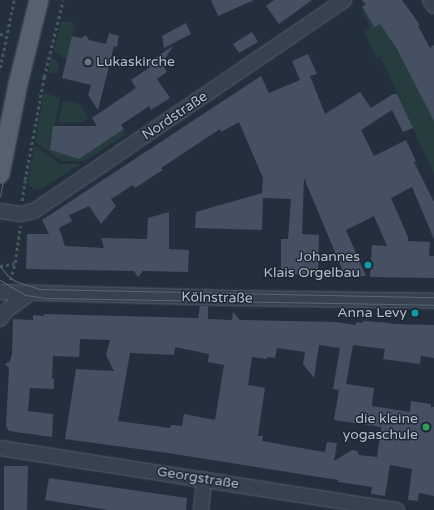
<!DOCTYPE html>
<meta charset="utf-8">
<style>
body{margin:0}
#map{position:relative;width:434px;height:510px;overflow:hidden;background:#242f3e;font-family:"Varela Round",sans-serif}
div>[style]{position:absolute}
[style*='--x']{left:calc(var(--x)*1px);top:calc(var(--y)*1px);width:calc(var(--w)*1px);rotate:calc(var(--a)*1deg)}
.green>*{inset:0;background:#263c3f}
.building>*{inset:0;background:#455162}
.path>*{height:2.5px;margin-top:-1.25px;transform-origin:0;background:repeating-linear-gradient(90deg,#44595c 0 3px,transparent 0 6px)}
.roads{filter:drop-shadow(0 0 1px #565f6c) drop-shadow(0 0 1px #565f6c)}
.minor>*{height:14px;margin:-7px;padding:0 7px;transform-origin:7px;border-radius:7px;background:#38414e}
.major>*{height:18px;margin:-9px;padding:0 9px;transform-origin:9px;border-radius:9px;background:#56606e}
.tram>*{height:1px;margin:-0.5px;padding:0 0.5px;transform-origin:0.5px;border-radius:0.5px;background:#5a6575}
.dots>*{width:11px;height:11px;translate:-50% -50%;box-sizing:border-box;border:2px solid #1d2633;border-radius:50%}
span{translate:-50% -50%;white-space:nowrap;text-align:center;line-height:1.15;-webkit-text-stroke:3px #1d2633;paint-order:stroke}
.poi-label{font-size:14px;color:#b4bcc9}
.left{translate:0 -50%;text-align:left}
.right{translate:-100% -50%;text-align:right}
.street-label{font-size:14px;color:#b4bcc9}
</style>
<div id="map">
<div class="green">
<i style="clip-path:polygon(362px 6px,373px 26px,378px 22px,384px 28px,434px 112px,434px 174px,380px 56px,376px 58px,364px 31px,370px 28px,361px 8px)"></i>
<i style="clip-path:polygon(61px 21px,75px 23px,67px 60px,54px 51px)"></i>
<i style="clip-path:polygon(51px 57px,59px 63px,57px 72px,48px 74px)"></i>
<i style="clip-path:polygon(44px 93px,60px 98px,50px 150px,79px 159px,124px 129px,126px 134px,85px 161px,62px 161px,35px 142px)"></i>
<i style="clip-path:polygon(63px 100px,80px 104px,89px 118px,83px 122px,58px 122px)"></i>
<i style="clip-path:polygon(34px 147px,37px 147px,60px 164px,81px 164px,39px 190px,33px 189px,28px 183px)"></i>
</div>
<div class="building">
<i style="clip-path:polygon(211px 0,254px 0,218px 16px)"></i>
<i style="clip-path:polygon(274px 0,312px 0,279px 24px,266px 6px)"></i>
<i style="clip-path:polygon(362px 0,402px 0,420px 25px,418px 26px,430px 48px,434px 45px,434px 121px,397px 49px,380px 24px,374px 27px,362px 6px,366px 5px)"></i>
<i style="clip-path:polygon(186px 23px,191px 34px,164px 48px,162px 36px)"></i>
<i style="clip-path:polygon(252px 32px,258px 42px,239px 53px,233px 44px)"></i>
<i style="clip-path:polygon(109px 33px,119px 36px,117px 47px,114px 46px,98px 110px,88px 95px,91px 85px,62px 78px,72px 36px,81px 38px,86px 35px,89px 40px,106px 44px)"></i>
<i style="clip-path:polygon(173px 46px,162px 64px,167px 72px,157px 79px,170px 98px,151px 110px,149px 106px,121px 125px,124px 129px,79px 159px,50px 150px,53px 126px,97px 126px,92px 118px,136px 88px,131px 80px,149px 68px,146px 64px)"></i>
<i style="clip-path:polygon(308px 54px,317px 74px,310px 76px,325px 114px,360px 92px,371px 108px,393px 94px,397px 94px,413px 128px,403px 132px,392px 110px,361px 130px,374px 156px,406px 140px,416px 161px,414px 162px,434px 202px,434px 239px,412px 187px,391px 198px,408px 237px,408px 241px,430px 242px,429px 256px,434px 256px,434px 278px,370px 277px,372px 245px,387px 246px,374px 216px,346px 230px,366px 276px,345px 276px,304px 178px,302px 234px,319px 235px,318px 275px,281px 274px,281px 239px,288px 239px,291px 199px,263px 198px,262px 230px,195px 228px,196px 212px,262px 193px,263px 178px,239px 122px,221px 132px,220px 129px,161px 168px,163px 170px,153px 176px,135px 188px,133px 185px,111px 199px,116px 206px,101px 224px,89px 206px,69px 215px,72px 221px,59px 228px,65px 246px,104px 248px,101px 238px,147px 239px,148px 218px,169px 212px,169px 249px,189px 250px,188px 272px,143px 271px,138px 277px,134px 271px,26px 269px,27px 234px,49px 234px,42px 220px,261px 76px,269px 93px,300px 80px,292px 61px)"></i>
<i style="clip-path:polygon(evenodd,200px 306px,208px 306px,208px 319px,232px 320px,233px 312px,240px 320px,336px 322px,356px 325px,356px 322px,363px 323px,363px 321px,391px 323px,392px 324px,434px 325px,434px 358px,421px 356px,420px 364px,383px 359px,385px 349px,353px 345px,346px 384px,374px 388px,372px 406px,410px 412px,411px 401px,431px 404px,431px 407px,434px 407px,434px 496px,419px 493px,418px 501px,408px 500px,412px 469px,390px 465px,385px 496px,371px 494px,372px 487px,338px 482px,338px 480px,168px 453px,65px 439px,76px 369px,114px 371px,106px 355px,110px 340px,80px 339px,79px 357px,53px 356px,52px 378px,54px 379px,54px 389px,30px 388px,28px 411px,53px 414px,52px 437px,9px 431px,6px 426px,9px 368px,5px 364px,10px 361px,12px 354px,13px 319px,33px 320px,33px 315px,44px 316px,44px 314px,198px 318px,200px 306px,319px 345px,340px 348px,333px 389px,339px 390px,334px 420px,381px 427px,377px 457px,359px 455px,357px 451px,352px 450px,334px 461px,337px 443px,327px 442px,325px 452px,318px 451px,262px 441px,263px 436px,258px 436px,265px 388px,248px 385px,252px 357px,267px 359px,267px 357px,275px 358px,277px 348px,305px 352px,303px 364px,314px 378px,319px 345px,200px 306px,175px 347px,209px 354px,208px 362px,224px 365px,215px 420px,184px 414px,182px 426px,171px 425px,170px 428px,118px 421px,130px 353px,174px 355px,175px 347px)"></i>
<i style="clip-path:polygon(4px 466px,28px 466px,27px 510px,4px 510px)"></i>
<i style="clip-path:polygon(49px 478px,187px 498px,186px 510px,109px 510px,45px 500px)"></i>
</div>
<div class="path">
<i style="--x:0;--y:34;--w:6;--a:9"></i>
<i style="--x:0;--y:68;--w:69;--a:-78.4"></i>
<i style="--x:22;--y:201;--w:21;--a:-82"></i>
<i style="--x:25;--y:180;--w:105;--a:-79.5"></i>
<i style="--x:44;--y:77;--w:79;--a:-76.1"></i>
<i style="--x:0;--y:266;--w:15;--a:-11"></i>
<i style="--x:10;--y:280;--w:18;--a:-74"></i>
<i style="--x:15;--y:263;--w:37;--a:-82"></i>
</div>
<div class="roads">
<div class="minor">
<i style="--x:430;--y:0;--w:7;--a:56"></i>
<i style="--x:0;--y:211;--w:21;--a:8"></i>
<i style="--x:21;--y:214;--w:13;--a:-13"></i>
<i style="--x:34;--y:211;--w:375;--a:-34.2"></i>
<i style="--x:0;--y:292;--w:231;--a:1.5"></i>
<i style="--x:231;--y:298;--w:203;--a:0.8"></i>
<i style="--x:0;--y:319;--w:11;--a:-52"></i>
<i style="--x:7;--y:310;--w:29;--a:-36"></i>
<i style="--x:0;--y:448;--w:402;--a:8.9"></i>
<i style="--x:201;--y:510;--w:31;--a:-84"></i>
</div>
<div class="major">
<i style="--x:0;--y:174;--w:92;--a:-78.7"></i>
<i style="--x:18;--y:84;--w:87;--a:-76"></i>
</div>
</div>
<div class="tram">
<i style="--x:0;--y:156;--w:160;--a:-77"></i>
<i style="--x:0;--y:196;--w:105;--a:-79"></i>
<i style="--x:20;--y:93;--w:96;--a:-76.7"></i>
<i style="--x:0;--y:266;--w:11;--a:52"></i>
<i style="--x:7;--y:275;--w:10;--a:37"></i>
<i style="--x:15;--y:281;--w:25;--a:18"></i>
<i style="--x:39;--y:289;--w:395;--a:1.2"></i>
<i style="--x:0;--y:280;--w:29;--a:31"></i>
<i style="--x:25;--y:295;--w:21;--a:8"></i>
<i style="--x:46;--y:298;--w:388;--a:1"></i>
</div>
<div class="dots">
<i style="left:88px;top:62px;background:#6b7280"></i>
<i style="left:368px;top:265px;background:#0f9aa8"></i>
<i style="left:415px;top:313px;background:#0f9aa8"></i>
<i style="left:426px;top:427px;background:#2e9e5b"></i>
</div>
<div class="poi-label">
<span class="left" style="left:96px;top:62px">Lukaskirche</span>
<span class="right" style="left:360px;top:265px">Johannes<br>Klais Orgelbau</span>
<span class="right" style="left:407px;top:313px">Anna Levy</span>
<span class="right" style="left:418px;top:427px">die kleine<br>yogaschule</span>
</div>
<div class="street-label">
<span style="left:175px;top:116px;rotate:-34deg">Nordstraße</span>
<span style="left:217px;top:298px;rotate:1deg">Kölnstraße</span>
<span style="left:198px;top:478px;rotate:9deg">Georgstraße</span>
</div>
</div>
